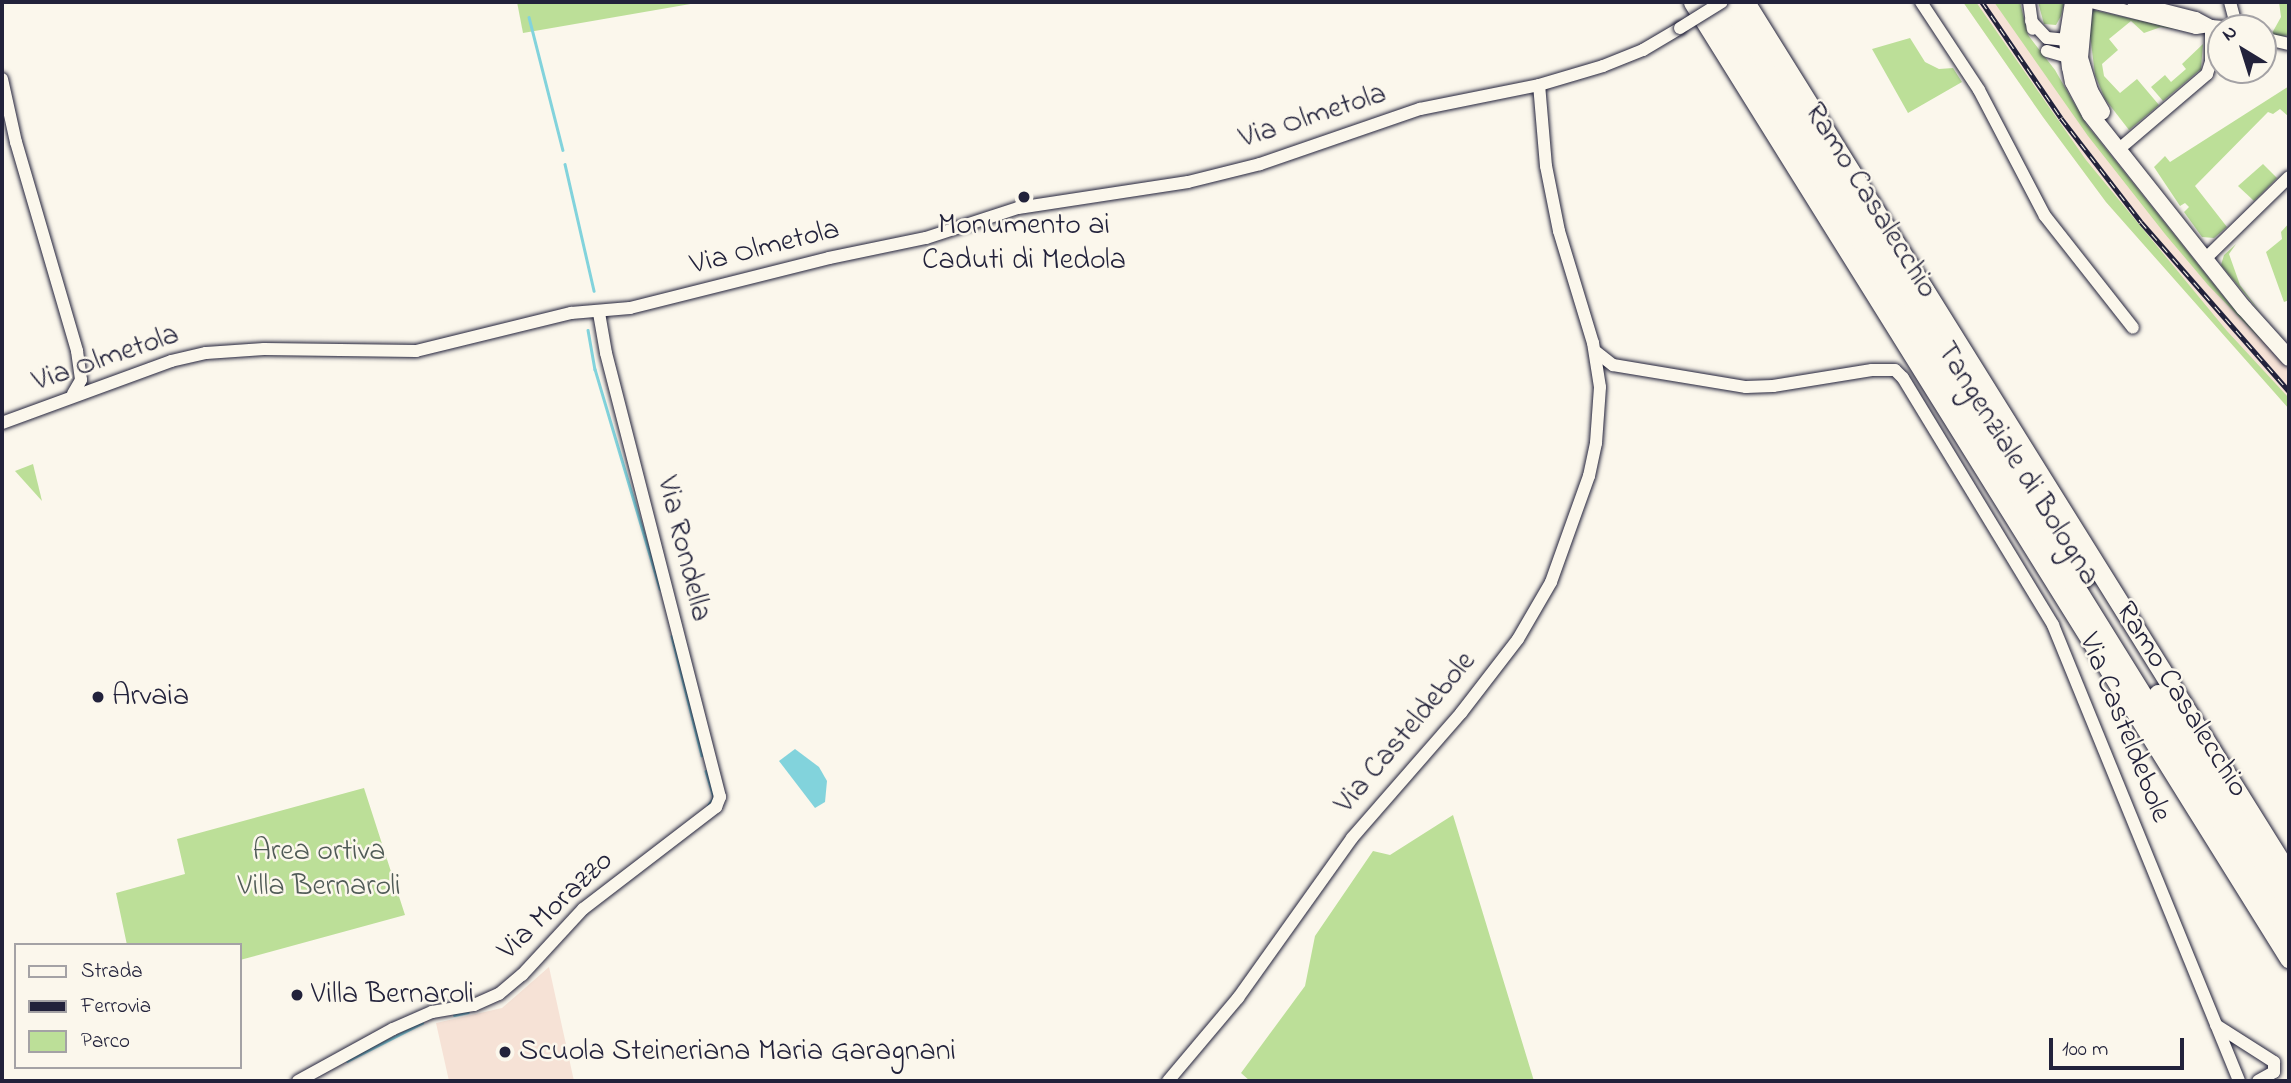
<!DOCTYPE html>
<style>
body{margin:0}
#map{position:relative;width:2291px;height:1083px;overflow:hidden;background:#fbf7ec;font-family:"Indie Flower",sans-serif}
div>[style]{position:absolute}
[style*='--x']{left:calc(var(--x)*1px);top:calc(var(--y)*1px);width:calc(var(--w)*1px);rotate:calc(var(--a)*1deg)}
.built>*{inset:0;background:#f6e2d6}
.green>*{inset:0;background:#bcdf98}
.water>*{inset:0;background:#82d3dc}
.stream>*{height:2.5px;margin:-1.25px;padding:0 1.25px;transform-origin:1.25px;border-radius:1.25px;background:#82d3dc}
.roads{filter:drop-shadow(0 0 2px #22223b) drop-shadow(0 0 2px #22223b)}
.minor>*{height:12px;margin:-6px;padding:0 6px;transform-origin:6px;border-radius:6px;background:#fbf7ec}
.major>*{height:16px;margin:-8px;padding:0 8px;transform-origin:8px;border-radius:8px;background:#fbf7ec}
.highway>*{height:19px;margin:-9.5px;padding:0 9.5px;transform-origin:9.5px;border-radius:9.5px;background:#fbf7ec}
.rail>*{height:5px;margin-top:-2.5px;transform-origin:0;background:repeating-linear-gradient(90deg,#fbf7ec 0 8px,#22223b 0 16px);box-sizing:border-box;border-block:2px solid #22223b}
.bridges{filter:drop-shadow(0 0 2px #22223b) drop-shadow(0 0 2px #22223b)}
.minor-bridge>*{height:12px;margin:-6px;padding:0 6px;transform-origin:6px;border-radius:6px;background:#fbf7ec}
.dots>*{width:19px;height:19px;translate:-50% -50%;box-sizing:border-box;border:4px solid #fbf7ec;border-radius:50%}
span{translate:-50% -50%;white-space:nowrap;text-align:center;line-height:1.15;-webkit-text-stroke:5px #fbf7ec;paint-order:stroke}
.street-label{font-size:30px;color:#22223b}
.poi-label{font-size:30px;color:#22223b}
.left{translate:0 -50%;text-align:left}
.park-label{font-size:30px;color:#505b57}
.frame{position:absolute;inset:0;border:4px solid #22223b;pointer-events:none}
.legend{position:absolute;left:14px;top:943px;width:228px;height:126px;box-sizing:border-box;background:#fbf7ec;border:2px solid #a4a2a5;margin:0;padding:9px 12px;list-style:none;font-size:21px;color:#22223b}
.legend li{display:flex;align-items:center;gap:14px;height:35px}
.legend b{width:35px;border:2px solid #a4a2a5}
.north{position:absolute;left:2207px;top:14px;width:70px;height:70px;box-sizing:border-box;background:#fbf7ec;border:2px solid #a4a2a5;border-radius:50%;rotate:322deg;font-size:19px;font-weight:700;line-height:28px;text-align:center;color:#22223b}
.north::after{content:'';display:block;margin:auto;width:24px;height:32px;background:#22223b;clip-path:polygon(50% 0,100% 100%,50% 72%,0 100%)}
.scale{position:absolute;left:2049px;top:1038px;width:135px;height:32px;box-sizing:border-box;border:4px solid #22223b;border-top:0;padding-left:9px;font-size:21px;line-height:24px;white-space:nowrap;color:#22223b;-webkit-text-stroke:5px #fbf7ec;paint-order:stroke}
</style>
<div id="map">
<div class="built">
<i style="clip-path:polygon(1963px 2px,2006px 2px,2022px 17px,2031px 42px,2086px 124px,2227px 301px,2289px 369px,2289px 409px,2106px 202px,2043px 117px)"></i>
<i style="clip-path:polygon(549px 967px,574px 1081px,449px 1081px,436px 1023px,502px 1008px)"></i>
</div>
<div class="green">
<i style="clip-path:polygon(517px 2px,702px 2px,523px 33px)"></i>
<i style="clip-path:polygon(1963px 2px,1976px 2px,2086px 160px,2227px 331px,2289px 398px,2289px 409px,2106px 202px,2043px 117px)"></i>
<i style="clip-path:polygon(1994px 2px,2020px 2px,2028px 35px,2055px 70px,2086px 124px,2227px 301px,2266px 345px,2208px 285px,2165px 234px,2088px 136px)"></i>
<i style="clip-path:polygon(2038px 2px,2064px 2px,2061px 16px,2056px 25px,2044px 24px)"></i>
<i style="clip-path:polygon(2279px 2px,2289px 2px,2289px 35px,2275px 37px,2271px 35px,2281px 17px)"></i>
<i style="clip-path:polygon(2093px 10px,2186px 31px,2161px 27px,2144px 33px,2131px 21px,2109px 39px,2118px 50px,2102px 64px,2104px 76px,2120px 93px,2137px 79px,2159px 105px,2129px 130px,2105px 99px,2095px 75px,2090px 34px)"></i>
<i style="clip-path:polygon(1910px 38px,1925px 62px,1939px 69px,1953px 68px,1962px 82px,1908px 113px,1872px 49px)"></i>
<i style="clip-path:polygon(2203px 44px,2201px 69px,2163px 101px,2151px 87px,2165px 75px,2171px 82px,2186px 69px,2182px 64px)"></i>
<i style="clip-path:polygon(2289px 86px,2289px 117px,2280px 109px,2273px 114px,2268px 112px,2195px 186px,2227px 227px,2214px 238px,2202px 237px,2184px 212px,2189px 207px,2185px 203px,2180px 206px,2154px 167px,2165px 156px,2170px 162px)"></i>
<i style="clip-path:polygon(2263px 164px,2277px 178px,2254px 201px,2238px 186px)"></i>
<i style="clip-path:polygon(2289px 223px,2289px 300px,2284px 302px,2266px 252px,2282px 239px,2281px 232px)"></i>
<i style="clip-path:polygon(2236px 244px,2229px 254px,2240px 285px,2261px 313px,2221px 265px,2224px 255px)"></i>
<i style="clip-path:polygon(33px 464px,42px 501px,15px 471px)"></i>
<i style="clip-path:polygon(364px 788px,405px 915px,240px 960px,240px 945px,127px 945px,116px 893px,185px 874px,177px 839px)"></i>
<i style="clip-path:polygon(1453px 815px,1534px 1081px,1250px 1081px,1241px 1073px,1305px 986px,1315px 936px,1373px 851px,1390px 855px)"></i>
</div>
<div class="water">
<i style="clip-path:polygon(795px 749px,819px 767px,827px 781px,825px 802px,815px 808px,779px 761px)"></i>
</div>
<div class="stream">
<i style="--x:529;--y:17;--w:137;--a:75.7"></i>
<i style="--x:565;--y:164;--w:130;--a:77.1"></i>
<i style="--x:588;--y:330;--w:40;--a:80"></i>
<i style="--x:595;--y:369;--w:229;--a:73.5"></i>
<i style="--x:672;--y:636;--w:123;--a:75.9"></i>
<i style="--x:706;--y:771;--w:28;--a:73"></i>
<i style="--x:714;--y:798;--w:9;--a:126"></i>
<i style="--x:454;--y:1015;--w:14;--a:-12"></i>
<i style="--x:347;--y:1061;--w:84;--a:-26.9"></i>
</div>
<div class="roads">
<div class="minor">
<i style="--x:1921;--y:2;--w:105;--a:56.6"></i>
<i style="--x:1979;--y:90;--w:142;--a:62.4"></i>
<i style="--x:2045;--y:216;--w:142;--a:51.8"></i>
<i style="--x:2029;--y:2;--w:27;--a:82"></i>
<i style="--x:2091;--y:2;--w:108;--a:13.9"></i>
<i style="--x:2196;--y:28;--w:15;--a:-8"></i>
<i style="--x:2133;--y:2;--w:65;--a:14.3"></i>
<i style="--x:2196;--y:18;--w:17;--a:28"></i>
<i style="--x:2230;--y:2;--w:27;--a:75"></i>
<i style="--x:2031;--y:21;--w:23;--a:47"></i>
<i style="--x:2047;--y:38;--w:20;--a:6"></i>
<i style="--x:2067;--y:40;--w:14;--a:34"></i>
<i style="--x:2079;--y:48;--w:14;--a:141"></i>
<i style="--x:2068;--y:57;--w:22;--a:-164"></i>
<i style="--x:2263;--y:38;--w:27;--a:13"></i>
<i style="--x:2;--y:79;--w:65;--a:77.5"></i>
<i style="--x:16;--y:142;--w:218;--a:73.7"></i>
<i style="--x:77;--y:351;--w:29;--a:82"></i>
<i style="--x:81;--y:380;--w:16;--a:120"></i>
<i style="--x:2125;--y:144;--w:108;--a:-40.5"></i>
<i style="--x:2207;--y:74;--w:13;--a:-72"></i>
<i style="--x:2211;--y:62;--w:36;--a:-90"></i>
<i style="--x:2211;--y:26;--w:24;--a:5"></i>
<i style="--x:2205;--y:259;--w:117;--a:-44.3"></i>
<i style="--x:1595;--y:351;--w:23;--a:38"></i>
<i style="--x:1613;--y:365;--w:135;--a:9.4"></i>
<i style="--x:1746;--y:387;--w:27;--a:-2"></i>
<i style="--x:1773;--y:386;--w:100;--a:-9.2"></i>
<i style="--x:1872;--y:370;--w:23;--a:0"></i>
<i style="--x:1895;--y:370;--w:11;--a:45"></i>
<i style="--x:1903;--y:378;--w:289;--a:58.7"></i>
<i style="--x:2053;--y:625;--w:492;--a:67.8"></i>
<i style="--x:2;--y:423;--w:180;--a:-20.1"></i>
<i style="--x:171;--y:361;--w:36;--a:-13"></i>
<i style="--x:206;--y:353;--w:58;--a:-3.9"></i>
<i style="--x:264;--y:349;--w:152;--a:0.8"></i>
<i style="--x:416;--y:351;--w:160;--a:-13.8"></i>
<i style="--x:571;--y:313;--w:59;--a:-4.8"></i>
<i style="--x:630;--y:308;--w:205;--a:-14.1"></i>
<i style="--x:829;--y:258;--w:99;--a:-11.7"></i>
<i style="--x:926;--y:238;--w:97;--a:-18.1"></i>
<i style="--x:1018;--y:208;--w:172;--a:-8.7"></i>
<i style="--x:1188;--y:182;--w:74;--a:-14"></i>
<i style="--x:1260;--y:164;--w:169;--a:-19"></i>
<i style="--x:1420;--y:109;--w:121;--a:-11.4"></i>
<i style="--x:1539;--y:85;--w:67;--a:-16.5"></i>
<i style="--x:1603;--y:66;--w:43;--a:-21.8"></i>
<i style="--x:1643;--y:50;--w:43;--a:-30.7"></i>
<i style="--x:2216;--y:1025;--w:69;--a:32.5"></i>
<i style="--x:2274;--y:1062;--w:10;--a:90"></i>
<i style="--x:2274;--y:1072;--w:18;--a:151"></i>
<i style="--x:298;--y:1081;--w:108;--a:-28.7"></i>
<i style="--x:393;--y:1029;--w:43;--a:-23.6"></i>
<i style="--x:432;--y:1012;--w:43;--a:-9.5"></i>
<i style="--x:474;--y:1005;--w:27;--a:-24"></i>
<i style="--x:499;--y:994;--w:30;--a:-40"></i>
<i style="--x:522;--y:975;--w:90;--a:-47.3"></i>
<i style="--x:583;--y:909;--w:168;--a:-37.5"></i>
<i style="--x:716;--y:807;--w:11;--a:-68"></i>
<i style="--x:720;--y:797;--w:458;--a:-104.4"></i>
<i style="--x:606;--y:353;--w:41;--a:-99.9"></i>
<i style="--x:1168;--y:1081;--w:109;--a:-49.9"></i>
<i style="--x:1238;--y:998;--w:196;--a:-54.5"></i>
<i style="--x:1352;--y:838;--w:166;--a:-48.9"></i>
<i style="--x:1461;--y:713;--w:93;--a:-52.4"></i>
<i style="--x:1518;--y:639;--w:66;--a:-59.9"></i>
<i style="--x:1551;--y:582;--w:113;--a:-70.3"></i>
<i style="--x:1589;--y:476;--w:34;--a:-78"></i>
<i style="--x:1596;--y:443;--w:56;--a:-85.9"></i>
<i style="--x:1600;--y:387;--w:45;--a:-99"></i>
<i style="--x:1593;--y:343;--w:117;--a:-106.9"></i>
<i style="--x:1559;--y:231;--w:66;--a:-101.3"></i>
<i style="--x:1546;--y:166;--w:81;--a:-94.9"></i>
</div>
<div class="major">
<i style="--x:2073;--y:2;--w:38;--a:99"></i>
<i style="--x:2067;--y:40;--w:27;--a:84"></i>
<i style="--x:2070;--y:67;--w:15;--a:79"></i>
<i style="--x:2073;--y:82;--w:36;--a:62"></i>
<i style="--x:2090;--y:114;--w:248;--a:51.6"></i>
<i style="--x:2244;--y:308;--w:67;--a:48"></i>
<i style="--x:2085;--y:2;--w:56;--a:95.1"></i>
<i style="--x:2080;--y:58;--w:34;--a:73"></i>
<i style="--x:2090;--y:91;--w:24;--a:60"></i>
</div>
<div class="highway">
<i style="--x:1693;--y:2;--w:1127;--a:58.06"></i>
<i style="--x:1712;--y:2;--w:1094;--a:58.16"></i>
<i style="--x:1728;--y:2;--w:677;--a:58.17"></i>
<i style="--x:1745;--y:2;--w:1029;--a:58.07"></i>
<i style="--x:2158;--y:694;--w:248;--a:58"></i>
</div>
</div>
<div class="rail">
<i style="--x:1982;--y:2;--w:140;--a:55.7"></i>
<i style="--x:2061;--y:118;--w:131;--a:52.4"></i>
<i style="--x:2141;--y:222;--w:225;--a:48.8"></i>
</div>
<div class="bridges">
<div class="minor-bridge">
<i style="--x:1680;--y:28;--w:49;--a:-31.8"></i>
</div>
</div>
<div class="dots">
<i style="left:1024px;top:197px;background:#22223b"></i>
<i style="left:98px;top:697px;background:#22223b"></i>
<i style="left:297px;top:995px;background:#22223b"></i>
<i style="left:505px;top:1052px;background:#22223b"></i>
</div>
<div class="street-label">
<span style="left:1313px;top:117px;rotate:-18deg">Via Olmetola</span>
<span style="left:1870px;top:201px;rotate:58deg">Ramo Casalecchio</span>
<span style="left:765px;top:248px;rotate:-14deg">Via Olmetola</span>
<span style="left:106px;top:359px;rotate:-19deg">Via Olmetola</span>
<span style="left:2017px;top:464px;rotate:58deg">Tangenziale di Bologna</span>
<span style="left:683px;top:549px;rotate:76deg">Via Rondella</span>
<span style="left:2181px;top:700px;rotate:58deg">Ramo Casalecchio</span>
<span style="left:2124px;top:728px;rotate:68deg">Via Casteldebole</span>
<span style="left:1406px;top:733px;rotate:-50deg">Via Casteldebole</span>
<span style="left:556px;top:906px;rotate:-43deg">Via Morazzo</span>
</div>
<div class="poi-label">
<span style="left:1024px;top:243px">Monumento ai<br>Caduti di Medola</span>
<span class="left" style="left:112px;top:697px">Arvaia</span>
<span class="left" style="left:311px;top:995px">Villa Bernaroli</span>
<span class="left" style="left:519px;top:1052px">Scuola Steineriana Maria Garagnani</span>
</div>
<div class="park-label">
<span style="left:319px;top:869px">Area ortiva<br>Villa Bernaroli</span>
</div>
<div class="frame"></div>
<ul class="legend">
<li><b style="height:9px;background:#fbf7ec"></b>Strada</li>
<li><b style="height:9px;background:#22223b"></b>Ferrovia</li>
<li><b style="height:19px;background:#bcdf98"></b>Parco</li>
</ul>
<div class="north">N</div>
<div class="scale">100 m</div>
</div>
